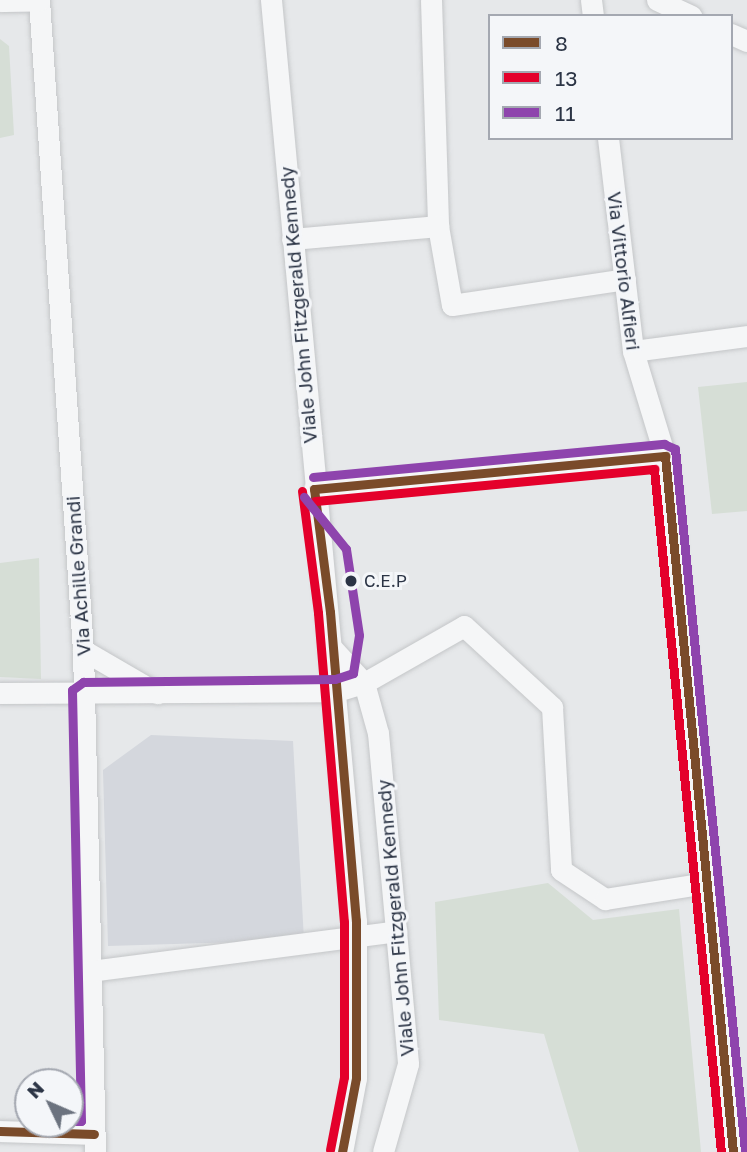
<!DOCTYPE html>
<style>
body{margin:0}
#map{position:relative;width:747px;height:1152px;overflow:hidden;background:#e6e8ea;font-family:"Golos Text",sans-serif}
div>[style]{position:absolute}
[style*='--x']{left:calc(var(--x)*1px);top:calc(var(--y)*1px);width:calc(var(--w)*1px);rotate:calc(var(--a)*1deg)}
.built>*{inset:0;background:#d4d7dd}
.green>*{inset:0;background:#d6ded6}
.roads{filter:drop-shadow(0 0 2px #c4c6c8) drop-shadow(0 0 2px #c4c6c8)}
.street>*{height:21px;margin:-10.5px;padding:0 10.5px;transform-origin:10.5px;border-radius:10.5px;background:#f5f6f7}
.bus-1>*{height:9px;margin:-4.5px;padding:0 4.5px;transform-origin:4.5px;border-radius:4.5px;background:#7a4b2a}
.bus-2>*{height:9px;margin:-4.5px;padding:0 4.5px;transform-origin:4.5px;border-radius:4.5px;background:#e4002b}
.bus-3>*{height:9px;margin:-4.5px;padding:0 4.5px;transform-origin:4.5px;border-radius:4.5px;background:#8e44ad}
.dots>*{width:19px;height:19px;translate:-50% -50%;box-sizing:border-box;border:4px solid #f4f6f9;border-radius:50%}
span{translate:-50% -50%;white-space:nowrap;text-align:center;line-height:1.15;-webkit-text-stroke:6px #f4f6f9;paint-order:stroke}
.bus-label{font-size:17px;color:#2b3445}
.left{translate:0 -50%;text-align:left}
.street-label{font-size:19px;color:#2b3445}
.legend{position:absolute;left:488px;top:14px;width:245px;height:126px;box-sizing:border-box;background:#f4f6f9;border:2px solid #a4a8b1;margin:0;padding:9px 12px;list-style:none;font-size:21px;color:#2b3445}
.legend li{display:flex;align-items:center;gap:14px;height:35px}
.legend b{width:35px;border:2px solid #a4a8b1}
.north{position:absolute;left:14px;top:1068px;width:70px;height:70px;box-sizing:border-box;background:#f4f6f9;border:2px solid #a4a8b1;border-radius:50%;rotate:314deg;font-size:19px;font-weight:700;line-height:28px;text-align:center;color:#2b3445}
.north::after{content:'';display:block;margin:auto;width:24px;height:32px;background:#6c737f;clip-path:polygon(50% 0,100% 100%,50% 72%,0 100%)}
</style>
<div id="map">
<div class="built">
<i style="clip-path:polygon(151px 735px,293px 741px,304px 940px,108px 946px,103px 770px)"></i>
</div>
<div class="green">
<i style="clip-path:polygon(0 39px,9px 46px,14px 135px,0 138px)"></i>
<i style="clip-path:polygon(747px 382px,747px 511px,712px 514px,698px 387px)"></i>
<i style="clip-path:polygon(39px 558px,41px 679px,0 677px,0 563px)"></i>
<i style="clip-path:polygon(548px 883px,593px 920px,679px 909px,701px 1152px,579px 1152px,544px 1034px,439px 1020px,435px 902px)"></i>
</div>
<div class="roads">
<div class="street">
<i style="--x:39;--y:0;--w:651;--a:86.13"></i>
<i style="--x:83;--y:650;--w:502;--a:88.63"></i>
<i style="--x:271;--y:0;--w:925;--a:84.73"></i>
<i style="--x:356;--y:921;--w:157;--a:90"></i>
<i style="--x:356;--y:1078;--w:75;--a:100.7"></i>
<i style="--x:431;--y:0;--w:226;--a:88.2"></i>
<i style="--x:591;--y:0;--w:16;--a:83"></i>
<i style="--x:657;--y:0;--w:38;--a:25"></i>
<i style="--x:0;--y:1;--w:39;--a:-1"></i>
<i style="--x:731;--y:34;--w:17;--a:24"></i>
<i style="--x:608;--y:138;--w:214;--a:83.3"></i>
<i style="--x:633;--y:351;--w:110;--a:73.1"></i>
<i style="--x:665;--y:456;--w:699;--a:84.42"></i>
<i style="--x:292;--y:239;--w:147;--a:-5.1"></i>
<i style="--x:438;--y:226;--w:80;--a:80"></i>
<i style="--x:452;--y:305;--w:175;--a:-8.5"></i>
<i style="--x:633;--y:351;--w:115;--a:-7.5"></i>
<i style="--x:314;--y:489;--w:353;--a:-5.4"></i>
<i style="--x:332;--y:648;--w:47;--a:47.6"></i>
<i style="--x:364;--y:683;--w:52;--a:74.4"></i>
<i style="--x:378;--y:733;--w:332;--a:84.8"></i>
<i style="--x:408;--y:1064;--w:91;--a:105.9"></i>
<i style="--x:83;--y:650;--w:86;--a:30.2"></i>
<i style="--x:0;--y:693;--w:337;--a:-0.3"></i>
<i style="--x:337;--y:691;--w:28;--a:-17"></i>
<i style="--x:364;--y:683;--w:115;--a:-29.7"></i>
<i style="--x:464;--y:626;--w:120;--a:42.6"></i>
<i style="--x:552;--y:707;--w:163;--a:86.8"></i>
<i style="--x:561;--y:870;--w:53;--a:33.4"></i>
<i style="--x:605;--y:899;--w:102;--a:-9"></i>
<i style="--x:90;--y:971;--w:309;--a:-7.4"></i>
<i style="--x:0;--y:1131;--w:94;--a:1.8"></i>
</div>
</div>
<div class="bus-1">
<i style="--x:314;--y:489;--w:353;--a:-5.4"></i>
<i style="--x:665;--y:456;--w:699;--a:84.42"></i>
<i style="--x:314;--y:489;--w:124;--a:82.6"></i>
<i style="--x:330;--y:612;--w:310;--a:85.2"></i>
<i style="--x:356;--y:921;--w:157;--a:90"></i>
<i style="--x:356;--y:1078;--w:75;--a:100.7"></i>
<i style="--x:0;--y:1131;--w:94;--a:1.8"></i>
</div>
<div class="bus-2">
<i style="--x:302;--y:491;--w:123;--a:82.5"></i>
<i style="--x:318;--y:613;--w:310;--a:85.2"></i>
<i style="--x:344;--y:922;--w:155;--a:90"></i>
<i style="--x:344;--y:1077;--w:74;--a:100.9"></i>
<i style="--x:315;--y:501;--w:341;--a:-5.4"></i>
<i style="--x:654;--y:469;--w:686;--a:84.4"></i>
</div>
<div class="bus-3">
<i style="--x:313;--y:477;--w:353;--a:-5.4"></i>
<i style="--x:664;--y:444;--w:12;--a:24"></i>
<i style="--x:675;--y:449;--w:705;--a:84.31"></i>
<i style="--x:70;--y:1121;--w:11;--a:0"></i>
<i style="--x:81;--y:1121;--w:431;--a:-91.2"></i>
<i style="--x:72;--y:690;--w:14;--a:-36"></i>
<i style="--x:83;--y:682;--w:252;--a:-0.7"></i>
<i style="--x:335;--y:679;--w:19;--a:-18"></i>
<i style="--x:353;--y:673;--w:38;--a:-81"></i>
<i style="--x:359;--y:635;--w:87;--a:-98.6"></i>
<i style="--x:346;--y:549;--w:67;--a:-128.9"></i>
</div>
<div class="dots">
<i style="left:351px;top:581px;background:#2b3445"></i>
</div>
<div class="bus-label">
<span class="left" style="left:364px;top:581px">C.E.P</span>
</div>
<div class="street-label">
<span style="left:624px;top:271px;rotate:83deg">Via Vittorio Alfieri</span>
<span style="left:298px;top:305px;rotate:-95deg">Viale John Fitzgerald Kennedy</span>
<span style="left:78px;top:576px;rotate:-94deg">Via Achille Grandi</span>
<span style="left:395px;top:918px;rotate:-95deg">Viale John Fitzgerald Kennedy</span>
</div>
<ul class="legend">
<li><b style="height:9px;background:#7a4b2a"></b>8</li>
<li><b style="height:9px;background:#e4002b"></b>13</li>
<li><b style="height:9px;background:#8e44ad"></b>11</li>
</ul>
<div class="north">N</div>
</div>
